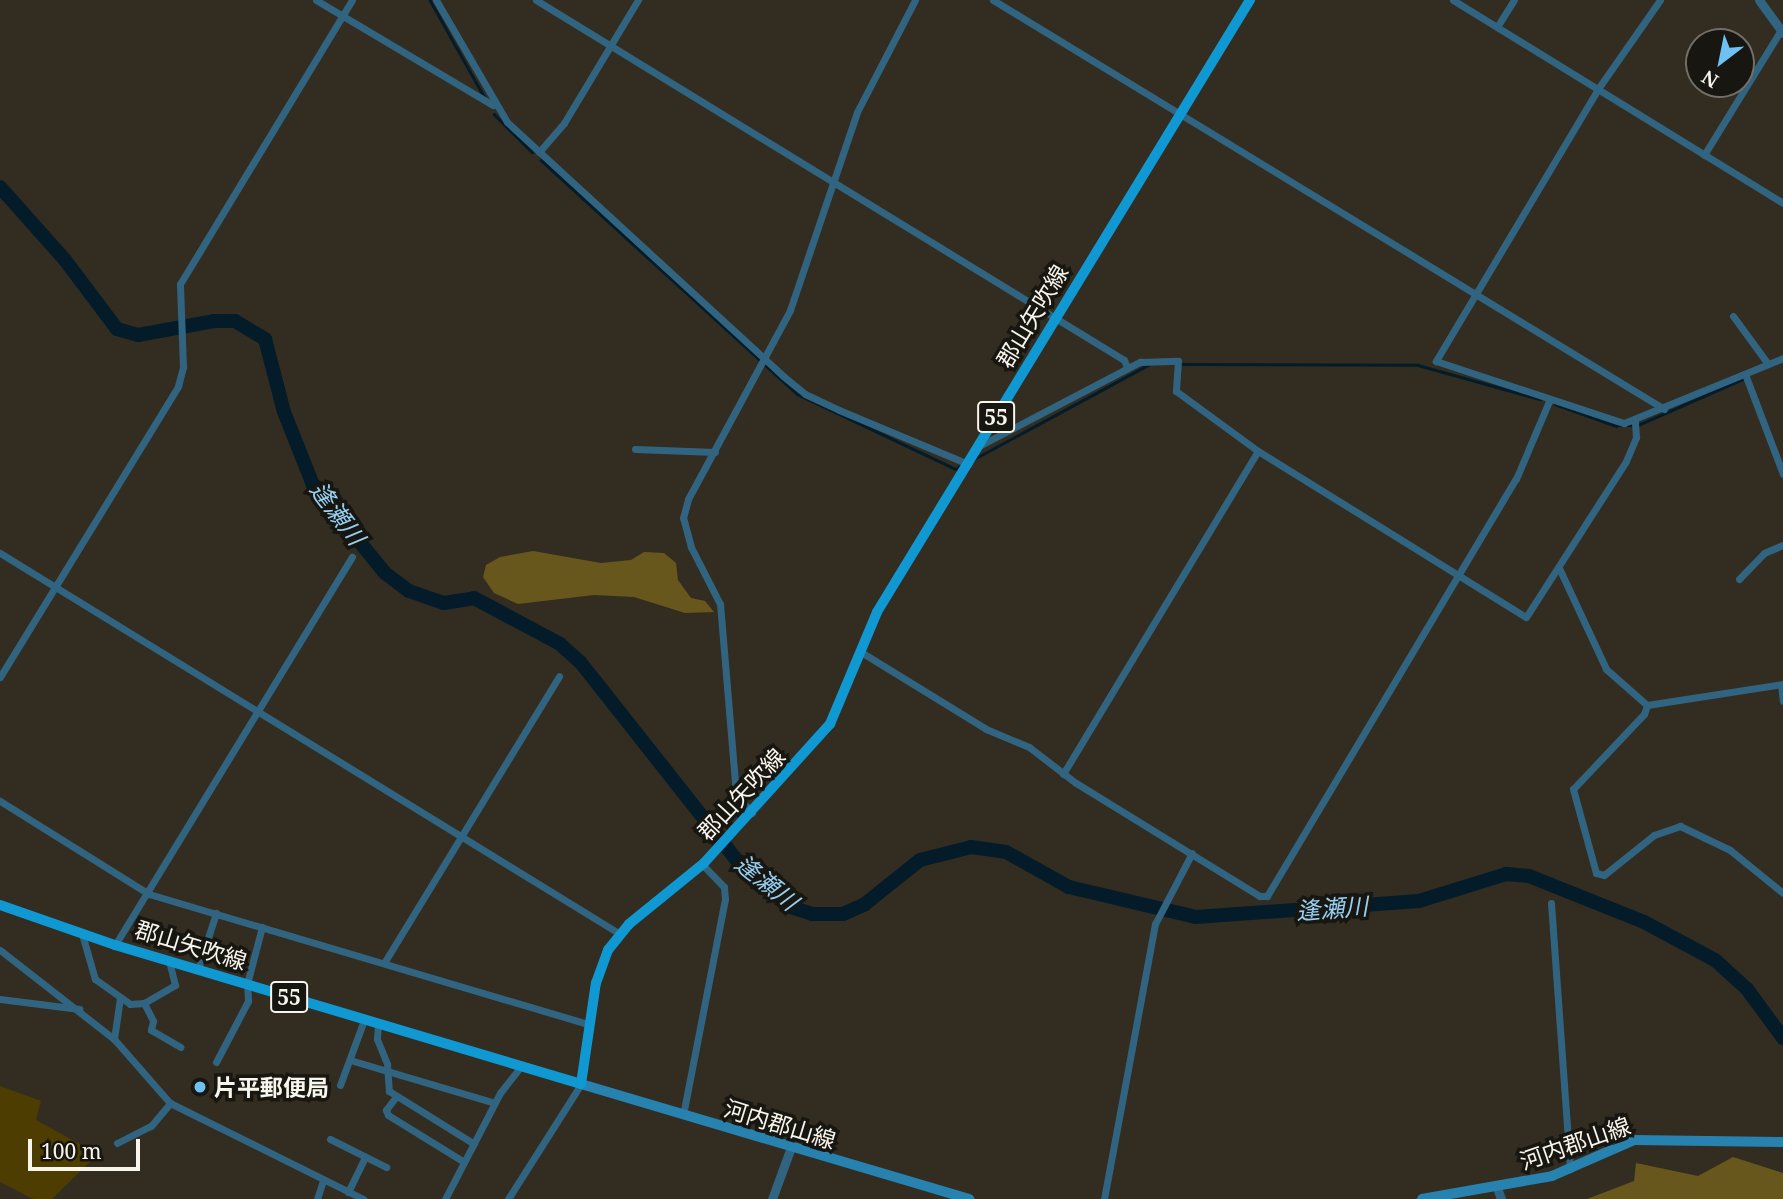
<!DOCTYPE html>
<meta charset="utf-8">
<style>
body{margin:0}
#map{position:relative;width:1783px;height:1199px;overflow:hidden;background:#322d20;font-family:"Noto Serif","Noto Sans JP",serif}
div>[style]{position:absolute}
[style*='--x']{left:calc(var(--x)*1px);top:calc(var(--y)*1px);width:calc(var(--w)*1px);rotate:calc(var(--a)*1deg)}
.green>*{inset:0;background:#4d3d00}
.forest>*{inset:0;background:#68571d}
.stream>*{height:2.5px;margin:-1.25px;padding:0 1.25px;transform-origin:1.25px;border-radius:1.25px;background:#041c29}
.river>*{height:14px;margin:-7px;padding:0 7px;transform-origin:7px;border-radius:7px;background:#041c29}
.minor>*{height:7px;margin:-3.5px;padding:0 3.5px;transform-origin:3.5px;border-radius:3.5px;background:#316480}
.tertiary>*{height:9px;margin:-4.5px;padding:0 4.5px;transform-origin:4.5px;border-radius:4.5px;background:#316480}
.secondary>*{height:10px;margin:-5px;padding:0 5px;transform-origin:5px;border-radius:5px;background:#2782af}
.primary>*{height:10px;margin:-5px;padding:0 5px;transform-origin:5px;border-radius:5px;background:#0f98d2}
.dots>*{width:19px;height:19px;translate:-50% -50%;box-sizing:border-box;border:4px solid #181610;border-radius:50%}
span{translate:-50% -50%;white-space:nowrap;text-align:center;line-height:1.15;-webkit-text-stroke:7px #181610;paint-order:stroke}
.shield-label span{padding:2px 5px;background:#181610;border:2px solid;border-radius:5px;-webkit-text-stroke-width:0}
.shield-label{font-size:21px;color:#f8f5ec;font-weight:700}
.street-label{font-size:23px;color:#f8f5ec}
.poi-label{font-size:23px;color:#f8f5ec;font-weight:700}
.left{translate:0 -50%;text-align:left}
.water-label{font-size:24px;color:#95cff1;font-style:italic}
.north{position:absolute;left:1685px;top:28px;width:70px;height:70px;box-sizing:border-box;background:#181610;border:2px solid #726f68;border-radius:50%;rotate:212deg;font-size:19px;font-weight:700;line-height:28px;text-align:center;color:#f8f5ec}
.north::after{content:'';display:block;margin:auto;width:24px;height:32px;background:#6dc2f3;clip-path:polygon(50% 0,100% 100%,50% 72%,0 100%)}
.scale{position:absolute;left:28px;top:1139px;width:112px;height:32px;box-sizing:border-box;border:4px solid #f8f5ec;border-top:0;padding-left:9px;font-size:21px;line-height:24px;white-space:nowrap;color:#f8f5ec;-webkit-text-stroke:5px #181610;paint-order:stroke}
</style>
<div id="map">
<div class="green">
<i style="clip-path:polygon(0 1086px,41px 1101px,36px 1120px,98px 1154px,52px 1199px,33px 1199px,0 1182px)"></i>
</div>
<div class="forest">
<i style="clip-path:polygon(533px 551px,601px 563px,631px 560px,644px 552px,664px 553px,676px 563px,678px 580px,691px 598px,705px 601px,714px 612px,685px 613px,634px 597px,594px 595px,518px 604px,494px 593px,483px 577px,486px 565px,500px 557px)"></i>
<i style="clip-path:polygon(1733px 1157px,1783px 1173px,1783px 1199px,1587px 1199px,1634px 1181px,1636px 1163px,1698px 1176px)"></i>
</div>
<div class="stream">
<i style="--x:430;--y:0;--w:112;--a:60.7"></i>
<i style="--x:494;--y:114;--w:54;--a:45"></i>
<i style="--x:541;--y:160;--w:347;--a:42.4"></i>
<i style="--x:797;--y:394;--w:176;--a:25.3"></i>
<i style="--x:956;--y:469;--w:7;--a:-34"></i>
<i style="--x:1181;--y:364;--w:237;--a:0.2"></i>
<i style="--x:1418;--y:365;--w:127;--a:15.6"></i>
<i style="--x:1555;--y:404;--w:65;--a:19.8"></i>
<i style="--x:1616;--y:426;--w:20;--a:0"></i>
<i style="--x:1636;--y:426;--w:119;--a:-23.8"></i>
<i style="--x:974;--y:459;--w:200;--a:-28.4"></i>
</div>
<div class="river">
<i style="--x:0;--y:187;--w:98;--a:48.3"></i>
<i style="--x:65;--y:260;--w:86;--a:53"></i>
<i style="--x:117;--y:329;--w:22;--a:16"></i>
<i style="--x:138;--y:335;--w:77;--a:-10.4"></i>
<i style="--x:214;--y:321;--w:21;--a:0"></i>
<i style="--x:235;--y:321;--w:35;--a:31"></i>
<i style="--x:265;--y:339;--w:75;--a:75.4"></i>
<i style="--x:284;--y:412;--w:79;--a:68.3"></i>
<i style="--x:313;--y:485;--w:114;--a:50.7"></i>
<i style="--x:385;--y:573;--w:30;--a:37"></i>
<i style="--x:409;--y:591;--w:37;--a:19"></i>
<i style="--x:444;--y:603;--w:30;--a:-9"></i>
<i style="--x:474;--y:598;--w:98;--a:28.1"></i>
<i style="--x:560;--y:644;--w:28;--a:42"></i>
<i style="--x:581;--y:663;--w:248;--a:51.7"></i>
<i style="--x:735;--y:858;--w:74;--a:41.2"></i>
<i style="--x:791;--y:907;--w:22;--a:18"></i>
<i style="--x:812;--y:914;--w:31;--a:0"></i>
<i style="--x:843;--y:914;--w:24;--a:-24"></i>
<i style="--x:865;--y:904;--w:70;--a:-38.7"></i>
<i style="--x:920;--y:860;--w:53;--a:-14.3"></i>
<i style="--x:971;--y:847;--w:35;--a:8"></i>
<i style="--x:1006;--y:852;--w:72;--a:29.1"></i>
<i style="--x:1069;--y:887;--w:130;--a:13.3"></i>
<i style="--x:1196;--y:917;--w:224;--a:-4.1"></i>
<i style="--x:1419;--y:901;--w:91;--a:-17.2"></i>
<i style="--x:1506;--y:874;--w:23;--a:5"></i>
<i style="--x:1529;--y:876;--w:124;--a:21.8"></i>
<i style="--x:1644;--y:922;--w:81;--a:28.2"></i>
<i style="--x:1715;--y:960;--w:43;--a:42.2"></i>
<i style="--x:1747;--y:989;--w:61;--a:53.7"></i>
</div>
<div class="minor">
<i style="--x:316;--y:0;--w:206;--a:30.7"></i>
<i style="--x:436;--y:0;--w:141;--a:59.8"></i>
<i style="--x:507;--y:122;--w:375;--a:42.6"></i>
<i style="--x:783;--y:376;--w:28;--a:39"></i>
<i style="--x:805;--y:394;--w:38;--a:25"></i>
<i style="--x:839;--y:410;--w:140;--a:22.7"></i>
<i style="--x:536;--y:0;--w:689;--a:31.48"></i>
<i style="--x:1124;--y:360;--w:8;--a:67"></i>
<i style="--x:993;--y:0;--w:786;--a:31.36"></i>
<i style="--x:1453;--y:0;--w:387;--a:31.6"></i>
<i style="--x:1660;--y:0;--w:108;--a:124.9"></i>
<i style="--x:1598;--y:89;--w:317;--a:120.8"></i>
<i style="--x:1436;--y:361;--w:198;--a:18.3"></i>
<i style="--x:1624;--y:423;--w:172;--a:-22.2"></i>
<i style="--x:1497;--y:27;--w:32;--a:-58"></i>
<i style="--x:539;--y:152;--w:38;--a:-49"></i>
<i style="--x:564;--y:123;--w:144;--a:-59"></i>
<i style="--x:1704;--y:155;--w:147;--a:-58.4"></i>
<i style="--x:1733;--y:316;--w:59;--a:53.9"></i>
<i style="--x:1745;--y:374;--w:107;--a:69.2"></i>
<i style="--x:979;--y:446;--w:182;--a:-27.6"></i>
<i style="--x:1140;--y:362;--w:38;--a:-2"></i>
<i style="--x:1178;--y:361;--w:30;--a:94"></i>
<i style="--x:1176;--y:391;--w:102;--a:36.2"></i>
<i style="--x:1258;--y:451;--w:315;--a:31.8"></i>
<i style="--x:1526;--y:617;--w:185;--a:-57.3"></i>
<i style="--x:1626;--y:461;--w:26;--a:-67"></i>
<i style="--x:1636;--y:437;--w:16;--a:-94"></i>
<i style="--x:635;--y:449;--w:80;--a:2.1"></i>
<i style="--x:0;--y:553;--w:728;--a:31.57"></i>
<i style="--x:1559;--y:568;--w:111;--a:65"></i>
<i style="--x:1606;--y:669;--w:55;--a:41.3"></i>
<i style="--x:1647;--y:705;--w:138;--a:-8.8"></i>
<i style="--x:1739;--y:579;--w:36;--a:-46"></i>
<i style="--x:1764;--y:553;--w:21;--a:-23"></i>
<i style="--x:861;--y:652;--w:147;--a:31.6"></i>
<i style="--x:986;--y:729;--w:47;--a:22.7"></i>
<i style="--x:1029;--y:747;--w:59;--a:37.5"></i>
<i style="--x:1076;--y:783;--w:216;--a:31.6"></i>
<i style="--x:1260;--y:896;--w:7;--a:0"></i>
<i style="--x:1267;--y:896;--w:486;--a:-59.2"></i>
<i style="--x:1516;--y:479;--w:87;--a:-67"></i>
<i style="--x:0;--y:677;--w:341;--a:-58.5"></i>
<i style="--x:178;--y:386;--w:20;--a:-75"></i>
<i style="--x:183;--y:367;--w:83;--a:-92.1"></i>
<i style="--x:180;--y:284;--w:332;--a:-58.8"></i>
<i style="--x:1781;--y:685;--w:16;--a:83"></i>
<i style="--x:1647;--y:705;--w:9;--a:108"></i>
<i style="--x:1644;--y:714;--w:103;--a:133.4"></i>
<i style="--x:1573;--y:789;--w:87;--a:74.7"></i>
<i style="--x:1596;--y:873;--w:8;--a:14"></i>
<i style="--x:1604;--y:875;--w:64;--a:-38.7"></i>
<i style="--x:1654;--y:835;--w:28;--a:-19"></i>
<i style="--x:1680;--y:826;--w:55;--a:25.6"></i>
<i style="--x:1730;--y:850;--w:68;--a:39.1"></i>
<i style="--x:1063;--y:774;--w:377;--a:-58.9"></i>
<i style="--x:0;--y:801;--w:176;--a:32"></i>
<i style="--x:149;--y:894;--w:458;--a:16.5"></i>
<i style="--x:752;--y:813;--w:25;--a:-130"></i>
<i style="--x:736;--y:794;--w:191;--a:-94.8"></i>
<i style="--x:720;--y:604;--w:64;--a:-117"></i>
<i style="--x:691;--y:547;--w:30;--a:-105"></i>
<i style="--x:683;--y:518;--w:20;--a:-75"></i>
<i style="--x:688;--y:499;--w:215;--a:-61.6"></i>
<i style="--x:790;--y:310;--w:209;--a:-71.3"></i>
<i style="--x:857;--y:112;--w:126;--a:-62.6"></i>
<i style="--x:1551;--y:903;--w:267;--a:85.9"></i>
<i style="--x:82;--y:934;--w:47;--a:73.9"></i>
<i style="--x:95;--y:979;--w:43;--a:35.5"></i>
<i style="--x:130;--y:1004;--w:14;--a:-4"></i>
<i style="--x:144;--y:1003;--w:36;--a:-30"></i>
<i style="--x:175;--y:985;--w:25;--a:-104"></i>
<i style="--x:115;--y:945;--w:455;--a:-58.6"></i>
<i style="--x:0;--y:950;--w:145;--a:38"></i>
<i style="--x:114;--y:1039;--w:85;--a:48.8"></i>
<i style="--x:170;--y:1103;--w:216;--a:26.4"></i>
<i style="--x:384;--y:963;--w:336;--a:-58.6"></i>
<i style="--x:198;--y:969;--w:59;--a:-72.2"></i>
<i style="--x:0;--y:999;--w:80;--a:7.2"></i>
<i style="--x:144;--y:1003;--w:20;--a:63"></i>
<i style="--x:153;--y:1021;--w:9;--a:103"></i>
<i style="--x:151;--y:1030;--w:34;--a:30"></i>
<i style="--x:378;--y:1024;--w:15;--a:94"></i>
<i style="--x:377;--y:1039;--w:27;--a:68"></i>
<i style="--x:387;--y:1064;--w:27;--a:86"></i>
<i style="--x:389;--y:1091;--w:100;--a:31.9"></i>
<i style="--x:114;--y:1039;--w:41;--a:-81.7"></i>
<i style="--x:350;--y:1060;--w:151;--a:16.5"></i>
<i style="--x:216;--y:1062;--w:69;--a:-62.3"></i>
<i style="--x:248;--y:1001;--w:17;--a:-93"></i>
<i style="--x:247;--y:984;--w:59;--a:-75.3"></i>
<i style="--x:340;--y:1085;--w:69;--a:-69.7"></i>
<i style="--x:395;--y:1098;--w:15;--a:127"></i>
<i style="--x:386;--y:1110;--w:5;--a:68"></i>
<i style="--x:388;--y:1115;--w:89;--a:31.7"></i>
<i style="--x:683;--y:1115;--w:220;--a:-79"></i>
<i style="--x:725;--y:899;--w:12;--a:-95"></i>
<i style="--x:724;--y:887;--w:30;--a:-134"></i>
<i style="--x:330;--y:1139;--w:63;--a:26.6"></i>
<i style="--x:117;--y:1143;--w:38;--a:-27"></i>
<i style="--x:151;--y:1126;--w:30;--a:-50"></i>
<i style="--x:348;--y:1192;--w:39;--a:-64"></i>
<i style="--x:317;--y:1199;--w:20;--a:-72"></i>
<i style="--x:445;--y:1199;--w:119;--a:-62.6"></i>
<i style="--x:500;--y:1093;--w:36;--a:-52"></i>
<i style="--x:508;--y:1199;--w:136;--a:-57.6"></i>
<i style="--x:1104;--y:1199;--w:280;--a:-79.5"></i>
<i style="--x:1155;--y:924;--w:80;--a:-62.5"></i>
</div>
<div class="tertiary">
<i style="--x:1759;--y:0;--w:41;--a:54"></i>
<i style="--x:1496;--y:1185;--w:15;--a:70"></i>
<i style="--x:772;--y:1199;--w:55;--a:-69.9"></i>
</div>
<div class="secondary">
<i style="--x:581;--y:1084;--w:405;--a:16.5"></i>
<i style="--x:1422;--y:1199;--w:132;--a:-10"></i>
<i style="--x:1552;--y:1176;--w:90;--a:-23.7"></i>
<i style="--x:1634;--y:1140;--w:149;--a:0.8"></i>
</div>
<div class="primary">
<i style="--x:0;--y:905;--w:122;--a:19.2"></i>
<i style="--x:115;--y:945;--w:486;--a:16.6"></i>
<i style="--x:581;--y:1084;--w:102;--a:-81.6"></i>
<i style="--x:596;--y:983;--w:35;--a:-70"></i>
<i style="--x:608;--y:950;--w:33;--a:-51"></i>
<i style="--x:629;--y:924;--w:97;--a:-39.1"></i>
<i style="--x:704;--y:863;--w:188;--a:-47.8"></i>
<i style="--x:830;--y:724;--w:121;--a:-67.2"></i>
<i style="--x:877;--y:612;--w:717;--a:-58.64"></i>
</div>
<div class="dots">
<i style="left:200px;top:1087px;background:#6dc2f3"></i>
</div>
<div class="shield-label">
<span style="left:996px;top:417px">55</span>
<span style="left:289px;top:997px">55</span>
</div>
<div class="street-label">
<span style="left:1032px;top:316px;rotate:-59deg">郡山矢吹線</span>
<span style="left:741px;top:794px;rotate:-47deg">郡山矢吹線</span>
<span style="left:191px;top:945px;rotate:17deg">郡山矢吹線</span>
<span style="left:780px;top:1124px;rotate:17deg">河内郡山線</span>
<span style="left:1575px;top:1143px;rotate:-19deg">河内郡山線</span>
</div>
<div class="poi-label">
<span class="left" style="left:214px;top:1087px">片平郵便局</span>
</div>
<div class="water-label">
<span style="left:338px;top:513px;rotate:53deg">逢瀬川</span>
<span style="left:767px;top:882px;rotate:39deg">逢瀬川</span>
<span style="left:1332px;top:908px;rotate:-4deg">逢瀬川</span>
</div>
<div class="north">N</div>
<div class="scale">100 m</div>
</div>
